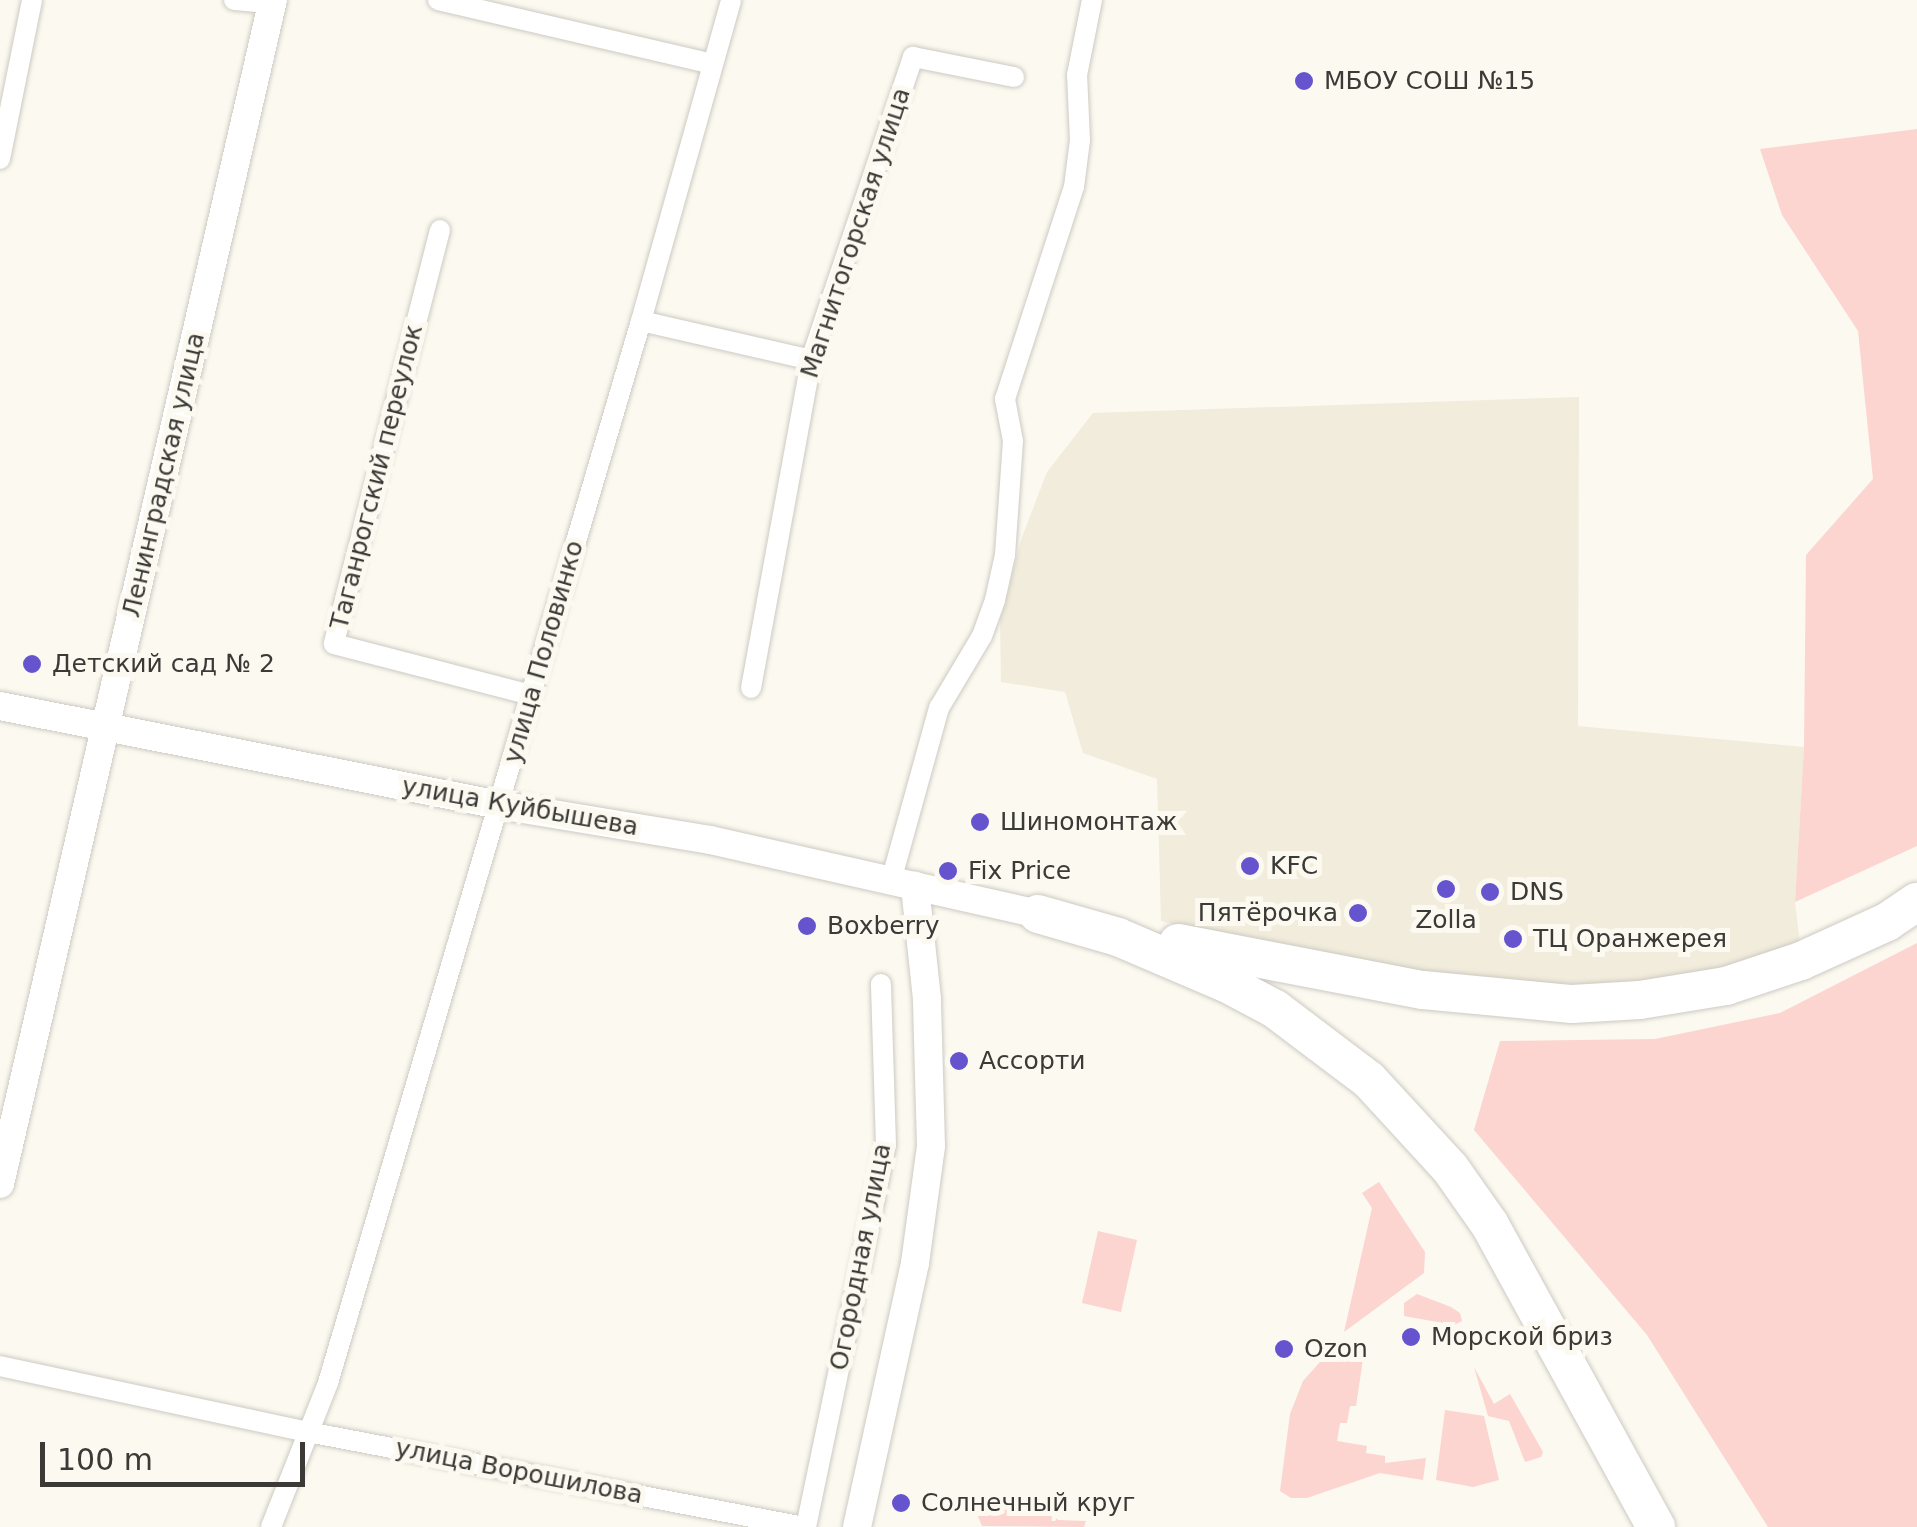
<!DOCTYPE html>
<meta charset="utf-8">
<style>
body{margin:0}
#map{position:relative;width:1917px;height:1527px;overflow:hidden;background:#fcf9f0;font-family:"DejaVu Sans",sans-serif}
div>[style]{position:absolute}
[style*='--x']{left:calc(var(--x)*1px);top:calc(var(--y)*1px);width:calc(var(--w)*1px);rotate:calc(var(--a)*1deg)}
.built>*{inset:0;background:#f1ecdc}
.green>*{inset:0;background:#fcd4d0}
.roads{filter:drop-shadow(0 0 2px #cccac2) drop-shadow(0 0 2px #cccac2)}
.street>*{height:20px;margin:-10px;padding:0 10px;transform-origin:10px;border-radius:10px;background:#fff}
.secondary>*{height:28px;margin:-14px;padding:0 14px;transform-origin:14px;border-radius:14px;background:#fff}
.highway>*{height:38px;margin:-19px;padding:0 19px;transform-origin:19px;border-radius:19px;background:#fff}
.dots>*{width:28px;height:28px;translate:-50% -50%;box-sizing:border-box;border:5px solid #fcf9f0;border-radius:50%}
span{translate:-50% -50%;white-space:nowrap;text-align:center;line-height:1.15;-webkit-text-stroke:10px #fcf9f0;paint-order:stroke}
.poi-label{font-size:25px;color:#3b3a37}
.left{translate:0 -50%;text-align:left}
.right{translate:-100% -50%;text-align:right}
.street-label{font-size:25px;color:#3b3a37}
.scale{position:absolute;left:40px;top:1442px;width:265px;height:45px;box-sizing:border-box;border:5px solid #3b3a37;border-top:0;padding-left:12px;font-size:30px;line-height:35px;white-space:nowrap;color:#3b3a37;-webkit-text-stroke:8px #fcf9f0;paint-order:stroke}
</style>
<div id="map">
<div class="built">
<i style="clip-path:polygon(1579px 397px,1578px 726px,1804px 747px,1795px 902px,1800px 944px,1752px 963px,1643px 983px,1557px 991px,1309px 956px,1161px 921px,1157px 779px,1083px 753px,1065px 692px,1001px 682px,1000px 620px,1022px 537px,1047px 472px,1093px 413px)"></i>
</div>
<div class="green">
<i style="clip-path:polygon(1917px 129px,1917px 846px,1795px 902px,1804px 747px,1806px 555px,1873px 479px,1858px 331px,1782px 215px,1760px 149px)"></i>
<i style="clip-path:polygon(1917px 943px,1917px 1527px,1768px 1527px,1647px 1335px,1474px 1130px,1500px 1041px,1655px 1039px,1780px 1013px)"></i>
<i style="clip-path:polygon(1379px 1182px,1425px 1252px,1424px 1273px,1344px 1332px,1372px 1208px,1362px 1193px)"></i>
<i style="clip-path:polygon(1098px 1231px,1137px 1240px,1121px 1312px,1082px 1303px)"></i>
<i style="clip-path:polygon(1417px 1294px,1451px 1307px,1460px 1313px,1462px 1321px,1454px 1325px,1404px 1316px,1404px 1303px)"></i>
<i style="clip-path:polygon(1328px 1353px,1363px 1359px,1356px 1406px,1350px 1406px,1347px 1423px,1340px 1423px,1337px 1441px,1367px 1446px,1366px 1453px,1385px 1456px,1385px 1463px,1426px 1458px,1423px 1480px,1380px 1473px,1307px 1498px,1291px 1498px,1280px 1491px,1290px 1414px,1303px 1381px)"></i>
<i style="clip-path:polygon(1474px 1367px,1494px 1404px,1510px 1394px,1543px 1452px,1541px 1457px,1525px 1462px,1509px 1421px,1488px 1416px)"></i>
<i style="clip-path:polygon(1445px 1410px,1484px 1416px,1499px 1480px,1473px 1487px,1436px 1480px)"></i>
<i style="clip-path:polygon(950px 1495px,969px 1501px,991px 1501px,1000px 1508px,1030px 1509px,1039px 1516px,1054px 1514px,1058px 1520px,1086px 1521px,1084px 1527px,982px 1526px,974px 1507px,949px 1503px)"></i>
</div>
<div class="roads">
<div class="street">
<i style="--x:234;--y:0;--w:38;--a:5"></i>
<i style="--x:438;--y:0;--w:282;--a:13.1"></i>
<i style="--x:0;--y:159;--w:162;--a:-78.6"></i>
<i style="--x:440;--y:230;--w:427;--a:104.4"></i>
<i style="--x:334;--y:644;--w:203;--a:14.5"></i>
<i style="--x:641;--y:321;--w:174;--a:12.9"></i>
<i style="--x:751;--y:688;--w:333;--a:-79.6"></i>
<i style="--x:811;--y:360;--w:320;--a:-71.4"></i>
<i style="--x:913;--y:57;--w:103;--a:11.2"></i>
<i style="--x:891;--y:881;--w:180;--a:-74.5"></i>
<i style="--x:939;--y:708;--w:84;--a:-59.2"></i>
<i style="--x:982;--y:636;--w:38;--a:-70"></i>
<i style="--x:995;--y:600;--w:46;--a:-77.5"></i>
<i style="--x:1005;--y:555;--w:114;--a:-86"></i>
<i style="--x:1013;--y:441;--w:43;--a:-100.8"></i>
<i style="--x:1005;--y:399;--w:223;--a:-72"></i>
<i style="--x:1074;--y:187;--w:47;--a:-82.7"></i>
<i style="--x:1080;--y:140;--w:65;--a:-92.6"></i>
<i style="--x:1077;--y:75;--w:76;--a:-78.7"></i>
<i style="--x:0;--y:1366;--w:315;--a:12.1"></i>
<i style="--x:308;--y:1432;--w:505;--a:10.84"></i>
<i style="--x:271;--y:1527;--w:155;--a:-68.4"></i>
<i style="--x:328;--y:1383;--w:1107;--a:-73.58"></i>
<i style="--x:641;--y:321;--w:333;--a:-74.3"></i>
<i style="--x:806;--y:1527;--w:390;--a:-78.2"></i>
<i style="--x:886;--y:1145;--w:161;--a:-91.8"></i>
</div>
<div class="secondary">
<i style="--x:0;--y:706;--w:509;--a:11.22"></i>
<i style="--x:499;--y:805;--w:214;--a:9.4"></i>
<i style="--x:710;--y:840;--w:336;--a:12.7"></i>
<i style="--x:0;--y:1184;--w:1215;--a:-77.02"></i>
<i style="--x:857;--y:1527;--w:270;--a:-77.6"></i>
<i style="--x:915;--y:1263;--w:118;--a:-82.2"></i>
<i style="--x:931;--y:1146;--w:147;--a:-91.6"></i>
<i style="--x:927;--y:999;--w:114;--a:-96.1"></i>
</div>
<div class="highway">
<i style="--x:1038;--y:914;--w:83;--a:16"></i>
<i style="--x:1118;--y:937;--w:117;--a:23.1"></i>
<i style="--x:1226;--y:983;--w:55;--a:28"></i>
<i style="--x:1275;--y:1009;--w:118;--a:37.1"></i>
<i style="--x:1369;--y:1080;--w:120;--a:47.4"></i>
<i style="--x:1450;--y:1168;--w:70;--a:54.9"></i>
<i style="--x:1490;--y:1225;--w:345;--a:61.2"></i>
<i style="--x:1178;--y:943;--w:249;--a:10.9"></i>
<i style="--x:1423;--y:990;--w:150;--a:5.4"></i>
<i style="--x:1572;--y:1004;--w:68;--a:-3.4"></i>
<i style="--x:1640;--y:1000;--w:87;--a:-9.2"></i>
<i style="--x:1726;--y:986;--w:79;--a:-18.4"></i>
<i style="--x:1801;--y:961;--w:94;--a:-24.4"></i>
<i style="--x:1887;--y:922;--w:36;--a:-34"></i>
</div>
</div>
<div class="dots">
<i style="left:1304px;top:81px;background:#6554ce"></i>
<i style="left:32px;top:664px;background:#6554ce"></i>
<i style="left:980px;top:822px;background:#6554ce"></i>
<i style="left:1250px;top:866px;background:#6554ce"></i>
<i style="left:948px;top:871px;background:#6554ce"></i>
<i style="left:1446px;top:889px;background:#6554ce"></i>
<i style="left:1490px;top:892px;background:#6554ce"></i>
<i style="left:1358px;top:913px;background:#6554ce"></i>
<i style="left:807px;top:926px;background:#6554ce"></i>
<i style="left:1513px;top:939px;background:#6554ce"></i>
<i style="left:959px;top:1061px;background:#6554ce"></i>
<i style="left:1411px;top:1337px;background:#6554ce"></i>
<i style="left:1284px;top:1349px;background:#6554ce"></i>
<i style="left:901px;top:1503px;background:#6554ce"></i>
</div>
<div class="poi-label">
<span class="left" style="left:1324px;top:81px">МБОУ СОШ №15</span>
<span class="left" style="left:52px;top:664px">Детский сад № 2</span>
<span class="left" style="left:1000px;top:822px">Шиномонтаж</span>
<span class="left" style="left:1270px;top:866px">KFC</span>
<span class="left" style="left:968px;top:871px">Fix Price</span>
<span class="left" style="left:1510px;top:892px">DNS</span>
<span class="right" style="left:1338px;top:913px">Пятёрочка</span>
<span style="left:1446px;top:920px">Zolla</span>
<span class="left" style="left:827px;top:926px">Boxberry</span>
<span class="left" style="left:1533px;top:939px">ТЦ Оранжерея</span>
<span class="left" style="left:979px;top:1061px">Ассорти</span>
<span class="left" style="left:1431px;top:1337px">Морской бриз</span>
<span class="left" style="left:1304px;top:1349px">Ozon</span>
<span class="left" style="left:921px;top:1503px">Солнечный круг</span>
</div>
<div class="street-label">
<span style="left:856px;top:233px;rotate:-72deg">Магнитогорская улица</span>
<span style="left:164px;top:475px;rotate:-77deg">Ленинградская улица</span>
<span style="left:377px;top:477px;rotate:-76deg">Таганрогский переулок</span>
<span style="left:544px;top:652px;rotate:-74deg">улица Половинко</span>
<span style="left:520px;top:807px;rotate:10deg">улица Куйбышева</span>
<span style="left:861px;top:1257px;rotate:-79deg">Огородная улица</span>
<span style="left:519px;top:1472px;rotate:11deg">улица Ворошилова</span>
</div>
<div class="scale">100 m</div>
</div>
